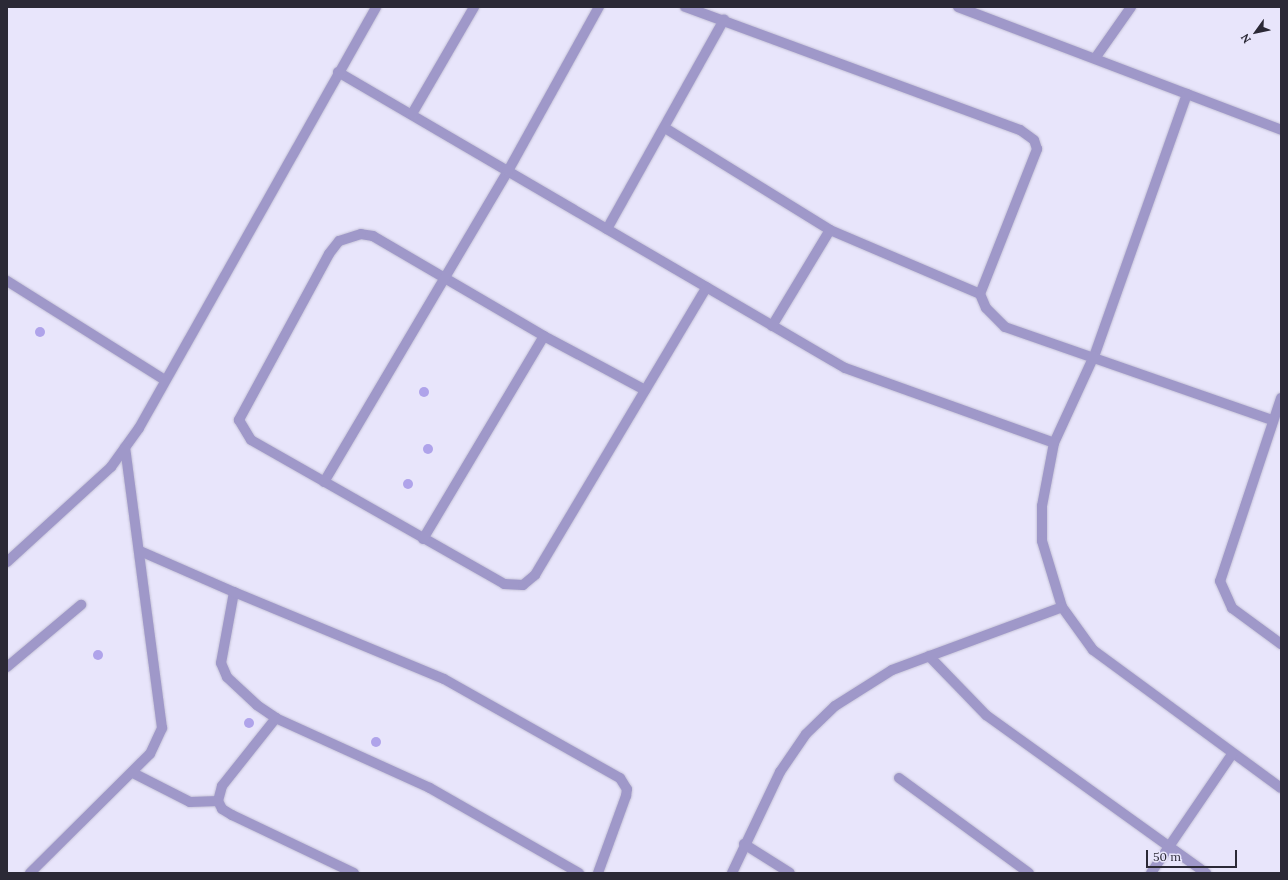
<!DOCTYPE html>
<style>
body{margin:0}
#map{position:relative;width:1288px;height:880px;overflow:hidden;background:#e8e5fb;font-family:Lora,serif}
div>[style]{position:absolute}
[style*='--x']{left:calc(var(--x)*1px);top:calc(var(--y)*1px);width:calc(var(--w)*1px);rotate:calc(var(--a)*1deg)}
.building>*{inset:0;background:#afa3ea}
.round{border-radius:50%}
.roads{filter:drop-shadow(0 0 1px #c6c3d8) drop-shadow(0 0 1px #c6c3d8)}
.minor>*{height:10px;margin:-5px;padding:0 5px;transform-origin:5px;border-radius:5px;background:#9f98c9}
span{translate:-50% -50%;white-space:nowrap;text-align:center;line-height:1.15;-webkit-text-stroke:3px #e8e5fb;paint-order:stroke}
.frame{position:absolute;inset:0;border:8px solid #2b2936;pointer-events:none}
.north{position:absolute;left:1236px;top:12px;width:40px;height:40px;-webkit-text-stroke:3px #e8e5fb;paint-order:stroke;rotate:237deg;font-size:11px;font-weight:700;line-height:16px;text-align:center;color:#2b2936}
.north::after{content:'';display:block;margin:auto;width:14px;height:18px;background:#2b2936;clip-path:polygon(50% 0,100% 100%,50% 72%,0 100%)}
.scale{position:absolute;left:1146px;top:850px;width:91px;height:18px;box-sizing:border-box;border:2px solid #2b2936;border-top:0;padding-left:5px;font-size:12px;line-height:14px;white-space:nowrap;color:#2b2936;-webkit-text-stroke:3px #e8e5fb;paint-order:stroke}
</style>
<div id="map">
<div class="building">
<i class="round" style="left:35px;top:327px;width:10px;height:10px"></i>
<i class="round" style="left:419px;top:387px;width:10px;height:10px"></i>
<i class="round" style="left:423px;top:444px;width:10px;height:10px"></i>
<i class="round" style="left:403px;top:479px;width:10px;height:10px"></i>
<i class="round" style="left:93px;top:650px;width:10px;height:10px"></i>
<i class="round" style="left:244px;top:718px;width:10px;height:10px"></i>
<i class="round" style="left:371px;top:737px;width:10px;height:10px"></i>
</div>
<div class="roads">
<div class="minor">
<i style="--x:958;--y:7;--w:346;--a:20.8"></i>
<i style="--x:1096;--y:57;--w:61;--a:-55"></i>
<i style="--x:338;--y:72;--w:587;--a:30.28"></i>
<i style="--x:845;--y:368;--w:222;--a:19.7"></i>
<i style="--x:1187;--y:94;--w:278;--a:109.5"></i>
<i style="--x:1094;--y:356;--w:96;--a:114.7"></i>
<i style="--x:1054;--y:443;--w:64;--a:100.8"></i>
<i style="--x:1042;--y:506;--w:35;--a:90"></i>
<i style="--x:1042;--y:541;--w:69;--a:73.1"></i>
<i style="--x:1062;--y:607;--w:53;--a:54.2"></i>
<i style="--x:1093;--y:650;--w:233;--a:36.3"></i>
<i style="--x:412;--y:114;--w:124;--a:-59.9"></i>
<i style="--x:665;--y:128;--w:194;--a:31.7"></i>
<i style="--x:830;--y:230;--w:163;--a:23.1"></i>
<i style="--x:980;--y:294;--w:156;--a:-68.5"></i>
<i style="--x:1037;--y:149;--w:9;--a:-108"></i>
<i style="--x:1034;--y:140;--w:17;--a:-144"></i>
<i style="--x:1020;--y:130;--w:357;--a:-159.8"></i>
<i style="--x:607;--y:229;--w:240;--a:-60.8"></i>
<i style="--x:7;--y:281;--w:186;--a:32.1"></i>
<i style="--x:980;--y:294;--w:15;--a:67"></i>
<i style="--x:986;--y:308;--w:27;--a:45"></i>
<i style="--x:1005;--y:327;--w:283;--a:19.2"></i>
<i style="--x:772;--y:326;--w:112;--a:-58.9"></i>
<i style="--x:645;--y:390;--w:115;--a:-151.9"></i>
<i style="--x:544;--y:336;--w:198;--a:-149.7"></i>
<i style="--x:373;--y:236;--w:12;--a:-171"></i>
<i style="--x:361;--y:234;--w:23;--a:162"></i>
<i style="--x:339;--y:241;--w:16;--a:128"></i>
<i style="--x:329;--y:254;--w:189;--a:118.5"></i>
<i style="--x:239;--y:420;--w:23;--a:59"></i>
<i style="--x:251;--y:440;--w:291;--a:29.6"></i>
<i style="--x:504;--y:584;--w:19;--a:3"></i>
<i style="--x:523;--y:585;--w:16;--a:-40"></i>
<i style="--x:535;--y:575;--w:335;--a:-59.2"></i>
<i style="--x:1281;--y:398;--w:193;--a:108.4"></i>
<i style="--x:1220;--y:581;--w:30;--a:66"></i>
<i style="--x:1232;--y:608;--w:61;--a:36.3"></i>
<i style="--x:324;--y:482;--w:361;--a:-59.4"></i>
<i style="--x:508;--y:171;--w:188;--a:-61"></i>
<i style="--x:423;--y:539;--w:236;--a:-59.2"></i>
<i style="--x:140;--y:551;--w:103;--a:23.6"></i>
<i style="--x:7;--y:562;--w:141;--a:-42.4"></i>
<i style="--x:111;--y:467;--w:48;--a:-54.3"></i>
<i style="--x:139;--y:428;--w:483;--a:-60.6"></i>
<i style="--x:929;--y:656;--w:82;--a:46"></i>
<i style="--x:986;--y:715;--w:271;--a:35.7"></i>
<i style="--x:7;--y:667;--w:97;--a:-40"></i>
<i style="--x:276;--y:718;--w:87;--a:128.5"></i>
<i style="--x:222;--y:786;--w:16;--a:105"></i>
<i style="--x:218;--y:801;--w:9;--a:63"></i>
<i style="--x:222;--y:809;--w:12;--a:31"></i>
<i style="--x:232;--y:815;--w:135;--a:25.4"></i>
<i style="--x:133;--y:773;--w:64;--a:27"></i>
<i style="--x:190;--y:802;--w:28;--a:-2"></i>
<i style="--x:899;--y:778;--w:161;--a:36.2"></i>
<i style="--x:744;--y:844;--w:54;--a:32.2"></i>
<i style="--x:30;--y:873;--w:169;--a:-44.8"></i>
<i style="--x:150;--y:754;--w:29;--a:-65"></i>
<i style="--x:162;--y:728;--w:283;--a:-97.5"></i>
<i style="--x:579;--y:873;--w:172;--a:-150.3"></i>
<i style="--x:430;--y:788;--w:169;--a:-155.6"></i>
<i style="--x:276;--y:718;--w:23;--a:-146"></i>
<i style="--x:257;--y:705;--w:41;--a:-137"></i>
<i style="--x:227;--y:677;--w:15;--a:-113"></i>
<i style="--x:221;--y:663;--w:72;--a:-79.6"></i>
<i style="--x:234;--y:592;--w:227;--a:22.5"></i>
<i style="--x:444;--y:679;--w:202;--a:29.4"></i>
<i style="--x:620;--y:778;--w:13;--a:58"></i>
<i style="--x:627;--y:789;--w:7;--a:98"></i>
<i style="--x:626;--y:796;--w:82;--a:110"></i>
<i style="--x:732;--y:873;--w:112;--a:-64.6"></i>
<i style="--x:780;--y:772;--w:46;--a:-55.6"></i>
<i style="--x:806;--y:734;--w:40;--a:-44"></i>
<i style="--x:835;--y:706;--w:67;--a:-32.3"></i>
<i style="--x:892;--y:670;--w:181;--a:-20.3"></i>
<i style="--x:1151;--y:873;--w:145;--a:-55.7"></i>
</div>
</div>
<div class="frame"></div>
<div class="north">N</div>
<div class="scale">50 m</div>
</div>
